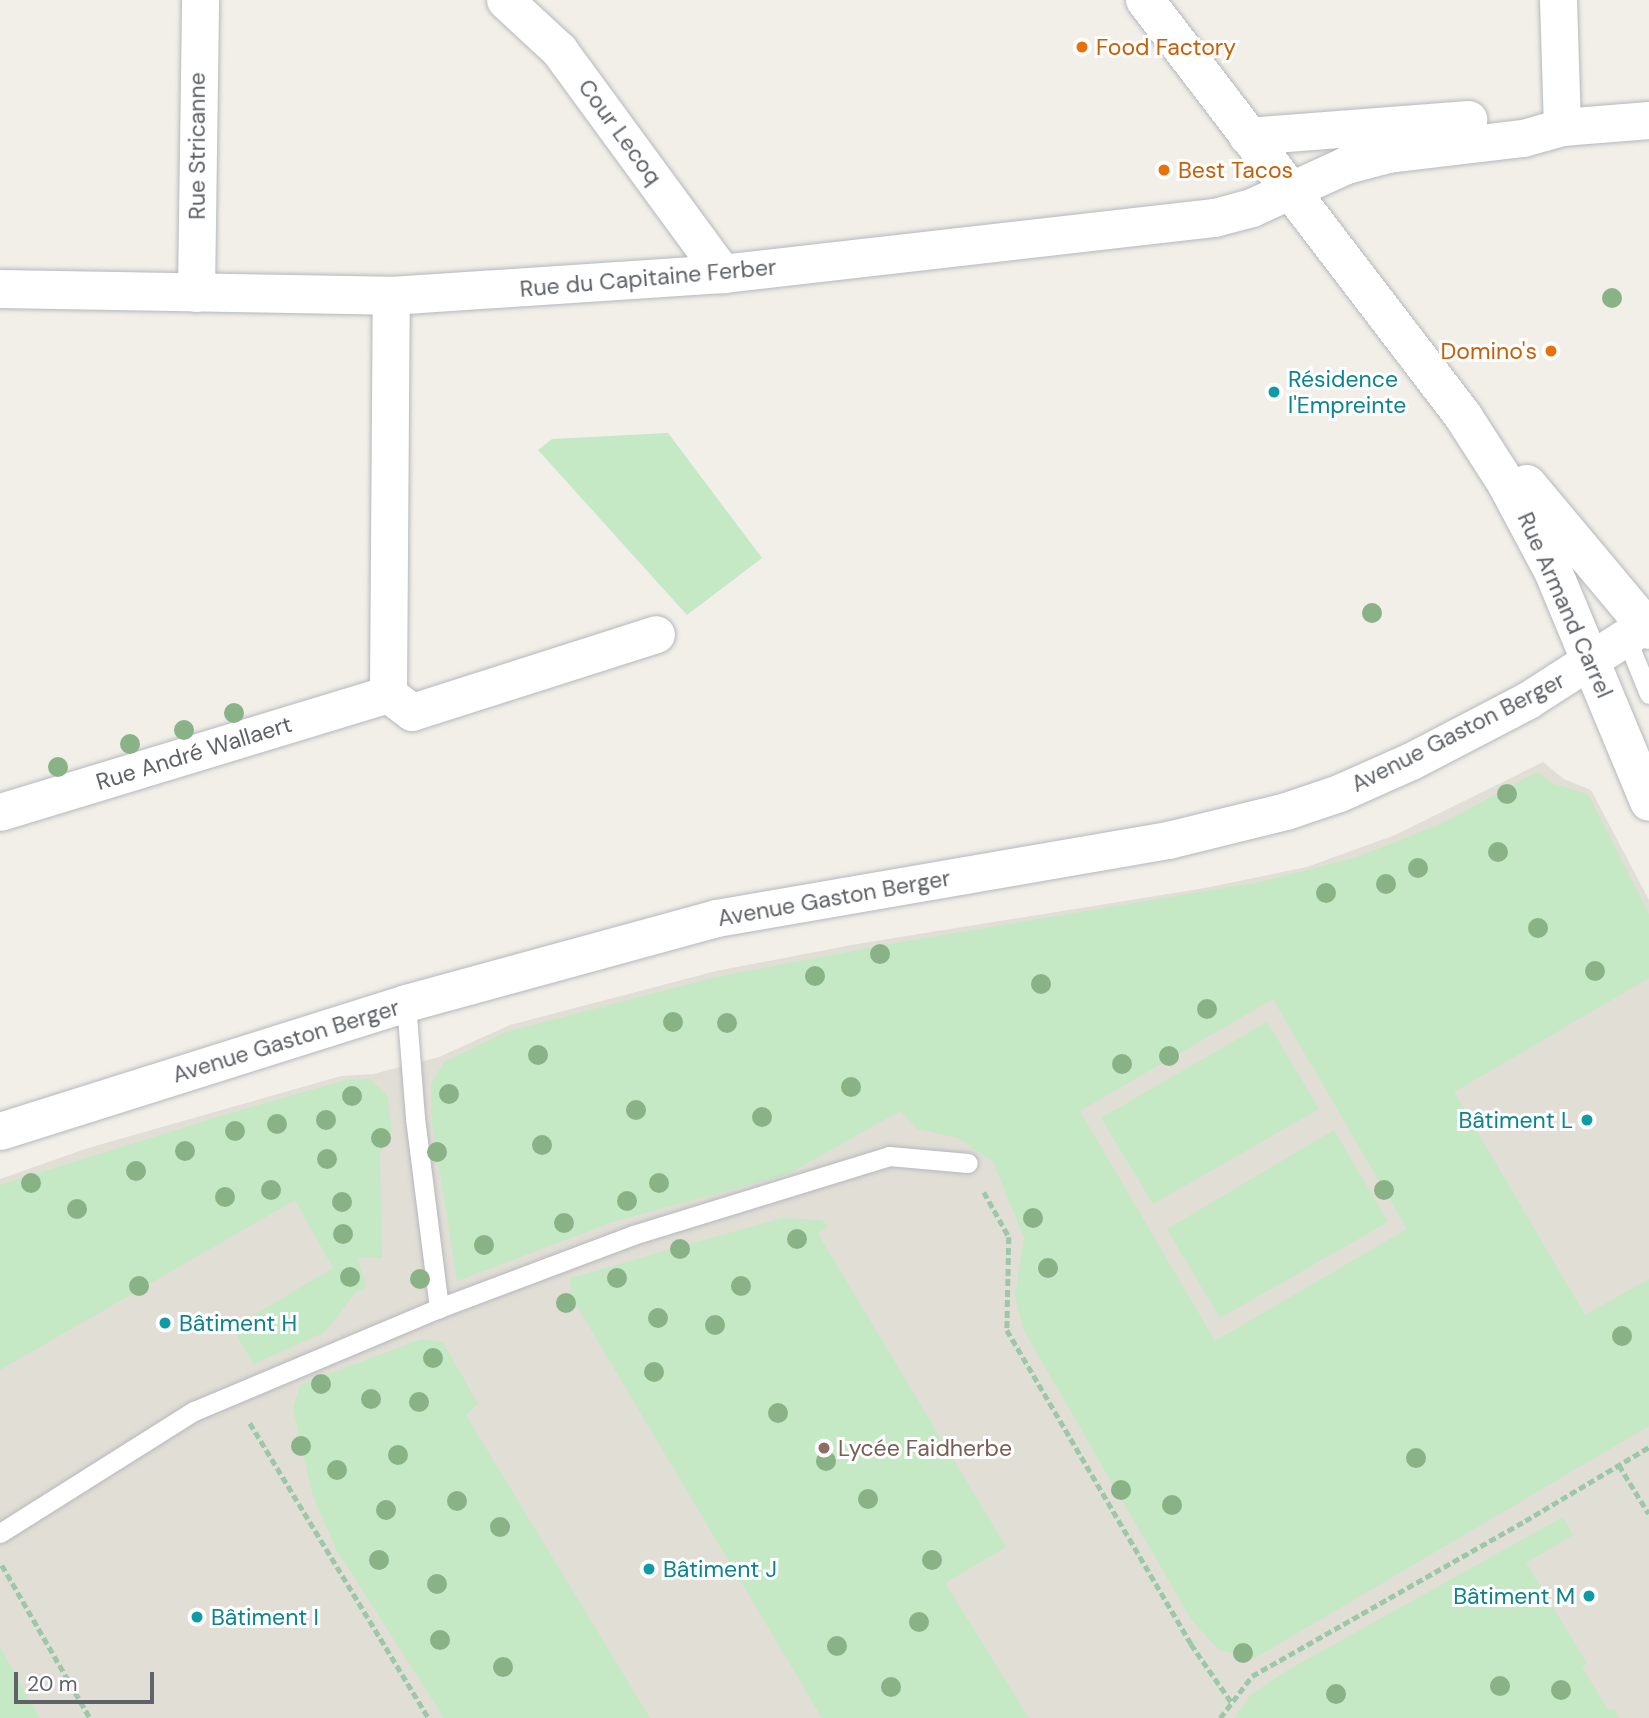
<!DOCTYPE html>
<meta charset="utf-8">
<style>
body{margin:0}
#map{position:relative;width:1649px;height:1718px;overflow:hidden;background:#f1efe8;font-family:"DM Sans",sans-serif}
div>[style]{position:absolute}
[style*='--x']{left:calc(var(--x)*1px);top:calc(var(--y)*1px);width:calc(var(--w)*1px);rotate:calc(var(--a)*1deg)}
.education>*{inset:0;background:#e1ded6}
.green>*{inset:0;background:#c5e8c5}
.path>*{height:4.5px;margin-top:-2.25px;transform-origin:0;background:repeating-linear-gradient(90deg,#9cc7a9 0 7px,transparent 0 10.5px)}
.roads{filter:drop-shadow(0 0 2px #b5b8bc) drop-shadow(0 0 2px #b5b8bc)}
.lane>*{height:19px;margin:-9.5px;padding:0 9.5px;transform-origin:9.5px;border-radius:9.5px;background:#fff}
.street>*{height:37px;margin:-18.5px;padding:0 18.5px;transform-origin:18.5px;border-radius:18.5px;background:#fff}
.secondary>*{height:38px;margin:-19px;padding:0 19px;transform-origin:19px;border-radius:19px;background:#fff}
.trees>*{width:20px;height:20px;margin:-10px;border-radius:50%;background:#89b387}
.dots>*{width:19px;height:19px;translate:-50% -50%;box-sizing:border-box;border:4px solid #fff;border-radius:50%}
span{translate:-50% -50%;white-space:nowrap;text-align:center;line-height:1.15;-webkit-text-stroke:6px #fff;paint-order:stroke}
.food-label{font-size:23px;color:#c56008}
.left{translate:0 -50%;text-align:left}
.right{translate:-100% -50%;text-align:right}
.street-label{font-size:23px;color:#5f6368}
.culture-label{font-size:23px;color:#0d838f}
.education-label{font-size:23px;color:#785e54}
.scale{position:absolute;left:14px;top:1672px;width:140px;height:32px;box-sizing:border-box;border:4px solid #5f6368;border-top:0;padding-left:9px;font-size:21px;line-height:24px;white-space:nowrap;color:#5f6368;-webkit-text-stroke:5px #fff;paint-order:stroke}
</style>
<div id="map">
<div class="education">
<i style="clip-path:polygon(1543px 762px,1564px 779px,1591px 790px,1649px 900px,1649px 1718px,0 1718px,0 1179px,88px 1148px,341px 1076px,373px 1074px,439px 1057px,510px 1025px,716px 971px,857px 944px,1205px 888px,1307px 867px,1395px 835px)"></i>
</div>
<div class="green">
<i style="clip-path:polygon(668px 433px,762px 558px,687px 615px,538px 450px,552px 439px)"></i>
<i style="clip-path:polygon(evenodd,1537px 772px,1554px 784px,1588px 794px,1649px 914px,1649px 978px,1454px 1092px,1585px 1315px,1649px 1279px,1649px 1426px,1255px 1658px,1219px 1650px,1191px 1619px,1023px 1329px,1015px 1295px,1024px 1238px,993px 1162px,958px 1138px,917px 1129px,900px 1111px,788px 1174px,613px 1222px,457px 1281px,431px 1118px,431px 1084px,444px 1062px,506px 1032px,716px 977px,895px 943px,1260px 882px,1358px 857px,1445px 822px,1537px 772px,1273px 999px,1407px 1229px,1215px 1341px,1080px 1111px,1273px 999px)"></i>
<i style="clip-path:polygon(1267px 1022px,1319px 1109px,1153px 1204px,1101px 1118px)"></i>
<i style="clip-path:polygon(370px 1079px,387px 1095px,392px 1131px,380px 1154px,382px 1258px,358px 1258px,366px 1287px,355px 1293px,325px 1332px,254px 1364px,232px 1328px,333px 1268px,295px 1200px,0 1370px,0 1185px,241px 1110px,346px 1080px)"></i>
<i style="clip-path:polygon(1334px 1130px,1388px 1222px,1220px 1318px,1167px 1229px)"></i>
<i style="clip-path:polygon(782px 1218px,822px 1220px,828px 1226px,818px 1234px,1006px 1547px,945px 1583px,1029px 1718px,822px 1718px,571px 1296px,570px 1278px)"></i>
<i style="clip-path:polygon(421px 1339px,443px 1342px,478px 1404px,466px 1415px,650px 1718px,444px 1718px,336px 1549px,313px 1497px,293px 1409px,300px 1385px)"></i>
<i style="clip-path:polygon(1563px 1517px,1573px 1535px,1526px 1563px,1587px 1663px,1582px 1667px,1609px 1711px,1614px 1709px,1620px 1718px,1234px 1718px,1251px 1695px,1283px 1673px)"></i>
<i style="clip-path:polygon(0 1647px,40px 1718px,0 1718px)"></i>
</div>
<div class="path">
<i style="--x:984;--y:1192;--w:51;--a:60.9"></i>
<i style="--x:1009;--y:1237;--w:93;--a:91.2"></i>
<i style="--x:1007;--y:1330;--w:364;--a:59.6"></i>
<i style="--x:1191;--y:1644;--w:72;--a:55.2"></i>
<i style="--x:250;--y:1423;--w:345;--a:58.8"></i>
<i style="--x:1619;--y:1465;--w:57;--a:58.5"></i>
<i style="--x:2;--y:1565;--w:177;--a:60.1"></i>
<i style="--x:1220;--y:1718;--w:53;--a:-52.7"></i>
<i style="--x:1252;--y:1676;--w:314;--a:-29.6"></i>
<i style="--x:1525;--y:1521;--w:144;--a:-30.8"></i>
</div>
<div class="roads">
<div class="lane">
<i style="--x:1623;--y:630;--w:69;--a:67.9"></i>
<i style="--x:406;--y:1003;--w:115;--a:85.5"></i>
<i style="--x:415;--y:1118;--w:192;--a:82.8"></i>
<i style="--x:0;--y:1533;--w:229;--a:-32.2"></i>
<i style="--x:194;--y:1411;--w:266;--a:-22.8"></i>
<i style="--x:439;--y:1308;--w:207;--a:-20.6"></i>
<i style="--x:633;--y:1235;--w:268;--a:-17.1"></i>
<i style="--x:889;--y:1156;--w:79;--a:5.1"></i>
</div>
<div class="street">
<i style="--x:505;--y:0;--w:74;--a:42.8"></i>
<i style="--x:559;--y:50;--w:278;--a:53.8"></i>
<i style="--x:1558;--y:0;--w:127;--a:88.2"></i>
<i style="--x:1247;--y:136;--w:222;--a:-4.4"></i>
<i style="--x:1289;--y:191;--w:63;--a:-24.5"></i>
<i style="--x:1346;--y:165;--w:43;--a:-14.7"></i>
<i style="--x:1388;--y:154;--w:136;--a:-6.8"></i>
<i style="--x:1523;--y:138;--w:41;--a:-15.8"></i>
<i style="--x:1562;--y:127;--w:87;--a:-4.6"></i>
<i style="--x:196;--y:293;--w:293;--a:-89.2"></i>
<i style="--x:388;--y:694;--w:30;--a:37"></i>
<i style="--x:412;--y:712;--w:256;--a:-17.7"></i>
<i style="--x:0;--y:812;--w:406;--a:-16.9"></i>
<i style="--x:388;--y:694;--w:398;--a:-89.6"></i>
<i style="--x:0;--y:1131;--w:426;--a:-17.5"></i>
<i style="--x:406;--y:1003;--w:321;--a:-15.3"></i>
<i style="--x:716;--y:918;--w:459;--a:-9.8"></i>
<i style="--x:1168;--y:840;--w:122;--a:-13.8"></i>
<i style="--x:1286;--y:811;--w:56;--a:-18.8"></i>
<i style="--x:1339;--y:793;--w:79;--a:-24"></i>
<i style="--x:1411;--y:761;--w:132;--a:-27.5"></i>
<i style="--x:1528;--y:700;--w:139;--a:-32.7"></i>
</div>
<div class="secondary">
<i style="--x:1145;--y:0;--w:524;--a:52.6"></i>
<i style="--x:1463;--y:416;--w:80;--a:57.3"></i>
<i style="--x:1506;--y:483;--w:100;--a:61.9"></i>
<i style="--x:1553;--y:571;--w:250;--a:67.4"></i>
<i style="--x:0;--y:289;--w:391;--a:1"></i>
<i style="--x:391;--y:296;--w:333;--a:-3.8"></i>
<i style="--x:723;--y:274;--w:495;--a:-6.5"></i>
<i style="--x:1215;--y:218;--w:38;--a:-15"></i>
<i style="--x:1252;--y:208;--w:41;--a:-24.7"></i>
<i style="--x:1527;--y:484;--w:190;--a:50.1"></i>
</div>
</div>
<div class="trees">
<i style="left:1612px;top:298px"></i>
<i style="left:1372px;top:613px"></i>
<i style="left:234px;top:713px"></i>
<i style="left:184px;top:730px"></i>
<i style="left:130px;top:744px"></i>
<i style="left:58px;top:767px"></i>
<i style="left:1507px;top:794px"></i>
<i style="left:1498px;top:852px"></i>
<i style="left:1418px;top:868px"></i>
<i style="left:1386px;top:884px"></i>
<i style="left:1326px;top:893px"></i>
<i style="left:1538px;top:928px"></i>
<i style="left:880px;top:954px"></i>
<i style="left:1595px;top:971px"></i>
<i style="left:815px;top:976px"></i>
<i style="left:1041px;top:984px"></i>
<i style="left:1207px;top:1009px"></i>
<i style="left:673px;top:1022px"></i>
<i style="left:727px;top:1023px"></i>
<i style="left:538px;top:1055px"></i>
<i style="left:1169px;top:1056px"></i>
<i style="left:1122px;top:1064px"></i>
<i style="left:851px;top:1087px"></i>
<i style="left:449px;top:1094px"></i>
<i style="left:352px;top:1096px"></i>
<i style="left:636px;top:1110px"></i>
<i style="left:762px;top:1117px"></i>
<i style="left:326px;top:1120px"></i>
<i style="left:277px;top:1124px"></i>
<i style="left:235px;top:1131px"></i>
<i style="left:381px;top:1138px"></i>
<i style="left:542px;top:1145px"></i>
<i style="left:185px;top:1151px"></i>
<i style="left:437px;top:1152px"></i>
<i style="left:327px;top:1159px"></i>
<i style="left:136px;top:1171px"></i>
<i style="left:31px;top:1183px"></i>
<i style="left:659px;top:1183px"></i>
<i style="left:271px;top:1190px"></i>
<i style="left:1384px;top:1190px"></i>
<i style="left:225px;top:1197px"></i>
<i style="left:627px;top:1201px"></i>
<i style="left:342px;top:1202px"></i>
<i style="left:77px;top:1209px"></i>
<i style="left:1033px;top:1218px"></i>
<i style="left:564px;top:1223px"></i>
<i style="left:343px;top:1234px"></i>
<i style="left:797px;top:1239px"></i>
<i style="left:484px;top:1245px"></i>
<i style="left:680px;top:1249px"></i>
<i style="left:1048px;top:1268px"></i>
<i style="left:350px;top:1277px"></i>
<i style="left:617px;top:1278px"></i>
<i style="left:420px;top:1279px"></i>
<i style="left:139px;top:1286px"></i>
<i style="left:741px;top:1286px"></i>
<i style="left:566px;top:1303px"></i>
<i style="left:658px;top:1318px"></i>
<i style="left:715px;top:1325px"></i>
<i style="left:1622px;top:1336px"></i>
<i style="left:433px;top:1358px"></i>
<i style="left:654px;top:1372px"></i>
<i style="left:321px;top:1384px"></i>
<i style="left:371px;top:1399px"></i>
<i style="left:419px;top:1402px"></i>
<i style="left:778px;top:1413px"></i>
<i style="left:301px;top:1446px"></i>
<i style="left:398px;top:1455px"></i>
<i style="left:1416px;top:1458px"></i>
<i style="left:826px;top:1461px"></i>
<i style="left:337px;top:1470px"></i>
<i style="left:1121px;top:1490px"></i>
<i style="left:868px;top:1499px"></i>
<i style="left:457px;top:1501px"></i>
<i style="left:1172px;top:1505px"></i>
<i style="left:386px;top:1510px"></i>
<i style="left:500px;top:1527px"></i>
<i style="left:379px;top:1560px"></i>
<i style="left:932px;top:1560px"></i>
<i style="left:437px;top:1584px"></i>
<i style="left:919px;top:1622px"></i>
<i style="left:440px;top:1640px"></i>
<i style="left:837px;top:1646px"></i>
<i style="left:1243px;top:1653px"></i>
<i style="left:503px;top:1667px"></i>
<i style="left:1500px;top:1686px"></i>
<i style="left:891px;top:1687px"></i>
<i style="left:1561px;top:1690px"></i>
<i style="left:1336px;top:1694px"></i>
</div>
<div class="dots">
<i style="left:1082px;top:47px;background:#e8710a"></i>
<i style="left:1164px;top:170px;background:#e8710a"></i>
<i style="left:1551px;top:351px;background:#e8710a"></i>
<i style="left:1274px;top:392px;background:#0f9aa8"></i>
<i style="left:1587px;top:1120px;background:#0f9aa8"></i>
<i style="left:165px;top:1323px;background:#0f9aa8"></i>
<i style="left:824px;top:1448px;background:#8d6e63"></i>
<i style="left:649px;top:1569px;background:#0f9aa8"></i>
<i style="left:1589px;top:1596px;background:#0f9aa8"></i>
<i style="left:197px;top:1617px;background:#0f9aa8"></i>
</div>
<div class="food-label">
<span class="left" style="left:1096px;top:47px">Food Factory</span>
<span class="left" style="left:1178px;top:170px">Best Tacos</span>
<span class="right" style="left:1537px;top:351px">Domino's</span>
</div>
<div class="street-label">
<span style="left:620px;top:132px;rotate:54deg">Cour Lecoq</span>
<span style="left:197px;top:146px;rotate:-90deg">Rue Stricanne</span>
<span style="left:648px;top:278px;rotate:-5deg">Rue du Capitaine Ferber</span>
<span style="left:1565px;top:605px;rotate:66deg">Rue Armand Carrel</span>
<span style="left:1458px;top:732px;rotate:-27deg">Avenue Gaston Berger</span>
<span style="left:194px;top:753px;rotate:-17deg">Rue André Wallaert</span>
<span style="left:834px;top:898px;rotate:-10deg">Avenue Gaston Berger</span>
<span style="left:286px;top:1041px;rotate:-17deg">Avenue Gaston Berger</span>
</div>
<div class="culture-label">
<span class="left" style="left:1288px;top:392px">Résidence<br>l'Empreinte</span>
<span class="right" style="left:1573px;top:1120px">Bâtiment L</span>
<span class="left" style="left:179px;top:1323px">Bâtiment H</span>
<span class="left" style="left:663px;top:1569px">Bâtiment J</span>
<span class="right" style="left:1575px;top:1596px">Bâtiment M</span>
<span class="left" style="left:211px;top:1617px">Bâtiment I</span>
</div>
<div class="education-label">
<span class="left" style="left:838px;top:1448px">Lycée Faidherbe</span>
</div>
<div class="scale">20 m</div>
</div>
